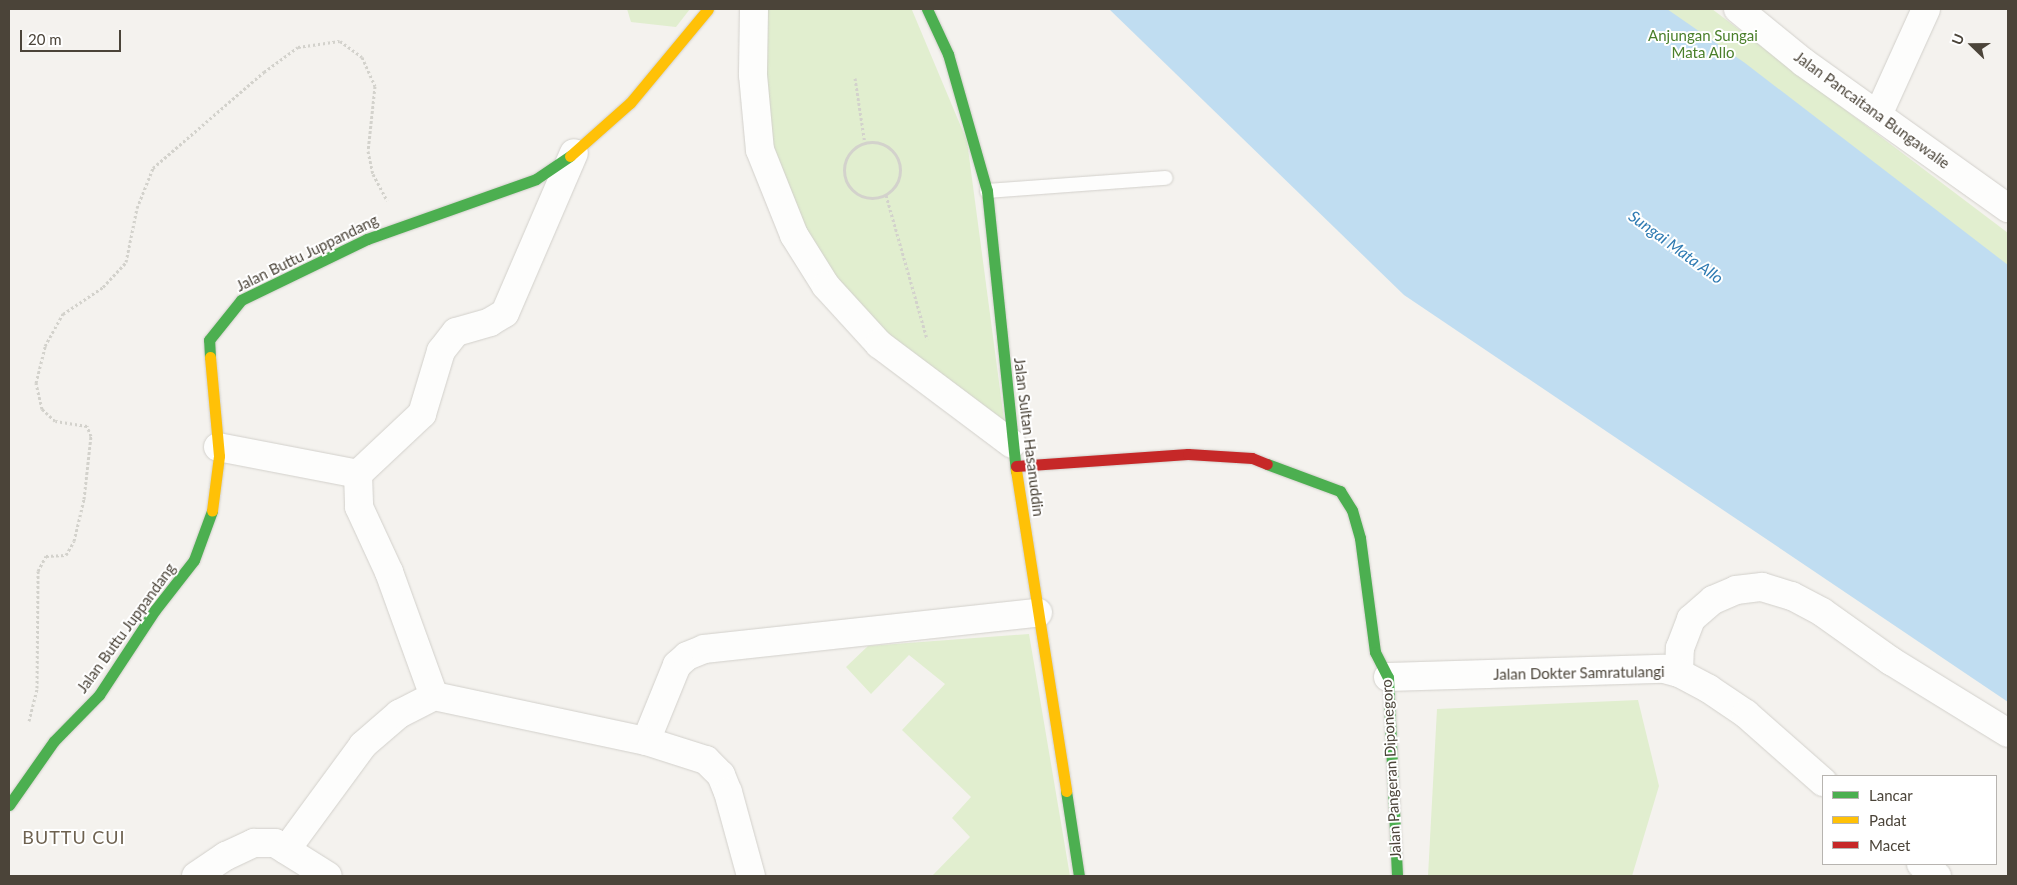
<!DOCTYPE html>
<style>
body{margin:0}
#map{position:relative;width:2017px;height:885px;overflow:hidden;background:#f4f2ee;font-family:Lato,sans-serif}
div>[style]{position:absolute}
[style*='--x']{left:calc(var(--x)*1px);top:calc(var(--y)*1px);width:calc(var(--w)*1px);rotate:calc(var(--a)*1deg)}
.green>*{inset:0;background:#e1eecf}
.water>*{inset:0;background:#c0ddf1}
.path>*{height:3px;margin-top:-1.5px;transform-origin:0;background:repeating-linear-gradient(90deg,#d3d2cc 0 2.5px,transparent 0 5px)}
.path>.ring{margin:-1.5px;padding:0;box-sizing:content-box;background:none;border:3px solid #d3d2cc;border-radius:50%}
.roads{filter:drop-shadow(0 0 1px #d2d0cb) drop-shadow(0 0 1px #d2d0cb)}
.lane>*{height:14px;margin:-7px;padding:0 7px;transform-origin:7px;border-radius:7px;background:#fdfdfc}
.street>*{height:28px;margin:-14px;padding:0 14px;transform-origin:14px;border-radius:14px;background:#fdfdfc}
.fast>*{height:11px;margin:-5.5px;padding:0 5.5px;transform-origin:5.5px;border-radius:5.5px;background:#4caf50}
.slow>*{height:11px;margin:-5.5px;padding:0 5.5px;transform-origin:5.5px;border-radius:5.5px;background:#ffc107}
.jam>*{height:11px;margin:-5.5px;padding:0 5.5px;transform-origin:5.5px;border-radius:5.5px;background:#c62828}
span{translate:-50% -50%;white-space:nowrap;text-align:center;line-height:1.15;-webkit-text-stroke:4px #fff;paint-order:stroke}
.park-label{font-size:15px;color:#4a7f2a}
.street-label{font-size:15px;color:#4b4439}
.water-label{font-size:16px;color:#2e7ab2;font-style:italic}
.quarter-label{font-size:18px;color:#6e6250;letter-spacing:1px}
.frame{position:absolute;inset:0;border:10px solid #4b4439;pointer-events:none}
.legend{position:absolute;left:1822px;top:775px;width:175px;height:90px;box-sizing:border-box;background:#fff;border:1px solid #b7b4b0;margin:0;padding:6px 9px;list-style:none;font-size:15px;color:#4b4439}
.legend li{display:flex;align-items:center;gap:10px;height:25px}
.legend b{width:25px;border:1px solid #b7b4b0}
.north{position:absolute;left:1947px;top:20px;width:50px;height:50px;-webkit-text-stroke:4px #fff;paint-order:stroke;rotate:292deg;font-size:14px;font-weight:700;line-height:20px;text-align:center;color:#4b4439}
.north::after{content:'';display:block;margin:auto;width:18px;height:22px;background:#4b4439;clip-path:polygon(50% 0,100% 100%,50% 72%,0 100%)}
.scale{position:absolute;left:20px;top:30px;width:101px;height:22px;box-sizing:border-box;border:2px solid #4b4439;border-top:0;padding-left:6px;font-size:15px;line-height:18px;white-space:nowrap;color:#4b4439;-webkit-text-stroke:4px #fff;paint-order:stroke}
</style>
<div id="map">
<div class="green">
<i style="clip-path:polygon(627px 9px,690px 9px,676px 27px,631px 22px)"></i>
<i style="clip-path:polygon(759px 9px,912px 10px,967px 141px,1005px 427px,883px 335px,799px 233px,765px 144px)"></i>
<i style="clip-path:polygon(1600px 9px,1712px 9px,2008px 233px,2008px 306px)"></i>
<i style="clip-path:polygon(1029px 634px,1070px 876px,932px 876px,970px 837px,952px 818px,971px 797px,902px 730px,945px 684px,909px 655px,871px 694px,846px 667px,868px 646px)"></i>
<i style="clip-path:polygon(1638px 700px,1659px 786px,1632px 876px,1428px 876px,1437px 709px)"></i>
</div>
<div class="water">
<i style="clip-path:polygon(1109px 9px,1667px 9px,1745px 63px,2008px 265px,2008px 702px,1404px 295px)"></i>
</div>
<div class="path">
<i style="--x:855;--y:78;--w:67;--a:81.4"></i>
<i class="ring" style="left:844px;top:142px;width:53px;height:53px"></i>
<i style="--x:886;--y:195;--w:150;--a:74.1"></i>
<i style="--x:29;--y:721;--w:34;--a:-76"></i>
<i style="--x:37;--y:688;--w:117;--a:-89.5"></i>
<i style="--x:38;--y:571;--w:17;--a:-62"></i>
<i style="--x:46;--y:556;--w:20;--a:-3"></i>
<i style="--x:66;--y:555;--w:16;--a:-60"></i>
<i style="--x:74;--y:541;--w:43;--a:-76.6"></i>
<i style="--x:84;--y:499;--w:63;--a:-83.7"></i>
<i style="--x:91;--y:436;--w:11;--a:-112"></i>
<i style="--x:87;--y:426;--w:32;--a:-171"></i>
<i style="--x:55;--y:421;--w:18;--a:-137"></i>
<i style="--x:42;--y:409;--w:27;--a:-103"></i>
<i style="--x:36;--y:383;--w:38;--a:-76"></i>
<i style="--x:45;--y:346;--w:37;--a:-61"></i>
<i style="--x:63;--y:314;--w:48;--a:-34"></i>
<i style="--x:103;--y:287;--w:34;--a:-47"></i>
<i style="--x:126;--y:262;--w:55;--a:-78.5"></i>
<i style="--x:137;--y:208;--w:43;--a:-68.2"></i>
<i style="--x:153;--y:168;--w:147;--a:-40.9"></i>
<i style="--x:264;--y:72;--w:42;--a:-36.3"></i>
<i style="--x:298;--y:47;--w:42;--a:-8.1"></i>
<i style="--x:340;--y:41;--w:27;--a:36"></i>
<i style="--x:362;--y:57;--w:32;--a:66"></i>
<i style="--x:375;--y:86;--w:65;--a:96.1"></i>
<i style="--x:368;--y:151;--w:24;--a:78"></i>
<i style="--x:373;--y:174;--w:30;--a:62"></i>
</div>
<div class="roads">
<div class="lane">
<i style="--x:987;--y:191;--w:179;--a:-4.2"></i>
</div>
<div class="street">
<i style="--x:754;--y:9;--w:66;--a:90.9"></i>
<i style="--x:753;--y:75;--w:75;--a:84.7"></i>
<i style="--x:760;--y:150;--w:92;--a:68.2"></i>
<i style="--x:794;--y:235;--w:60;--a:57.9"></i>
<i style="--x:826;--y:286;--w:79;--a:47.6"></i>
<i style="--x:879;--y:344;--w:166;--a:36.9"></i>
<i style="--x:1738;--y:9;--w:84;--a:39.2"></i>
<i style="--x:1803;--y:62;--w:252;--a:35.5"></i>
<i style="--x:1878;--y:115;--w:116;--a:-65.6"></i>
<i style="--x:218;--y:447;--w:143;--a:10.9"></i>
<i style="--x:358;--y:474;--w:33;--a:88"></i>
<i style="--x:359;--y:507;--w:72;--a:65.2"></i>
<i style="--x:389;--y:572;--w:132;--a:70.1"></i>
<i style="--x:358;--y:474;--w:88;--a:-43.2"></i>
<i style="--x:422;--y:414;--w:66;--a:-73.2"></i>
<i style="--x:441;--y:351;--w:24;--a:-52"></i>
<i style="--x:456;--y:332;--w:35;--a:-16"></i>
<i style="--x:490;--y:322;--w:17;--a:-31"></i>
<i style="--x:505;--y:313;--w:174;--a:-66.7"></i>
<i style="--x:1679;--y:673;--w:25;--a:-88"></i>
<i style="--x:1680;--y:648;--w:31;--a:-69"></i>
<i style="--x:1691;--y:619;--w:29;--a:-41"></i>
<i style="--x:1713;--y:600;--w:25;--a:-23"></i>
<i style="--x:1736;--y:590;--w:26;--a:-7"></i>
<i style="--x:1762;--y:587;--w:31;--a:17"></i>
<i style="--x:1792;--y:596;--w:34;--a:28"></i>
<i style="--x:1822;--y:612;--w:85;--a:35.4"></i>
<i style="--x:1891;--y:661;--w:137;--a:31.6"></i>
<i style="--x:1388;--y:677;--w:276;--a:-1.7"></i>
<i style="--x:1664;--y:669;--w:16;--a:15"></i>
<i style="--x:1679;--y:673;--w:34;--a:28"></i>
<i style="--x:1709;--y:689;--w:45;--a:34"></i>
<i style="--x:1746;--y:714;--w:103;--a:41.4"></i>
<i style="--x:646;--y:741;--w:82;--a:-67.8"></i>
<i style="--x:677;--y:665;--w:13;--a:-42"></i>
<i style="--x:687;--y:656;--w:18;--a:-22"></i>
<i style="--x:704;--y:649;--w:336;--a:-6.2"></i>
<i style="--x:286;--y:850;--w:130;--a:-53.7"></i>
<i style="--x:363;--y:745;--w:48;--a:-40.7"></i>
<i style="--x:399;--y:714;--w:39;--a:-27"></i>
<i style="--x:434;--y:696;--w:217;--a:12"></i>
<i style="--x:646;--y:741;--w:63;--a:17.6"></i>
<i style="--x:706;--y:760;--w:21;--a:45"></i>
<i style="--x:721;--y:775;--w:18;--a:68"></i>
<i style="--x:728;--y:792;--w:87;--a:74.7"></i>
<i style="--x:1921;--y:864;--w:20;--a:37"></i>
<i style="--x:196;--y:876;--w:36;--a:-34"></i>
<i style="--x:226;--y:856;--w:31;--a:-25"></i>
<i style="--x:254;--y:843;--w:21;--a:0"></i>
<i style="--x:275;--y:843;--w:62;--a:31.9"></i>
</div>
<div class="fast">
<i style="--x:927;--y:9;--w:50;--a:65"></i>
<i style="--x:948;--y:54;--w:142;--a:74.1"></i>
<i style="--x:987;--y:191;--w:281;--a:84.1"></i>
<i style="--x:210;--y:357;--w:17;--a:-93"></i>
<i style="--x:209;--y:340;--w:51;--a:-51.3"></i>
<i style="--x:241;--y:300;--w:140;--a:-25.8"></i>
<i style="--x:367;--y:239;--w:179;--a:-19.5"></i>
<i style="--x:536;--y:179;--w:41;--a:-34.1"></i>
<i style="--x:1267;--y:464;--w:78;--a:20.3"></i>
<i style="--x:1340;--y:491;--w:22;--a:58"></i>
<i style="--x:1352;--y:510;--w:29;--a:74"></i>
<i style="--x:1360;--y:538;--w:115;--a:82.5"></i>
<i style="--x:1375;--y:652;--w:28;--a:63"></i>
<i style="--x:1388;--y:677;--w:199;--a:87.4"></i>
<i style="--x:1066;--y:791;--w:86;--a:81.3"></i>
<i style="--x:9;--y:805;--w:78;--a:-54.9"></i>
<i style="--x:54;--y:741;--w:64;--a:-45.6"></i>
<i style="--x:99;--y:695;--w:102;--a:-56.6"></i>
<i style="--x:155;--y:610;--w:63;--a:-52"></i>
<i style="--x:194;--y:560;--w:52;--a:-69.8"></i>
</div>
<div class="slow">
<i style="--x:570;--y:156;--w:80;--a:-41.5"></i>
<i style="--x:630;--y:103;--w:122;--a:-50.3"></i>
<i style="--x:210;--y:357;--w:99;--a:84.8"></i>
<i style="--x:219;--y:456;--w:55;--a:97.3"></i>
<i style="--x:1016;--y:470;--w:325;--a:81.1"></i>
</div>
<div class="jam">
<i style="--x:1016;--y:466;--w:172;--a:-4"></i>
<i style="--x:1188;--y:454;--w:64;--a:3.6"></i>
<i style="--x:1252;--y:458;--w:16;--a:22"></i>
</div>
</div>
<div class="park-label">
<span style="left:1703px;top:44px">Anjungan Sungai<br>Mata Allo</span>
</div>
<div class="street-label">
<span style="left:1872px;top:110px;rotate:36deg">Jalan Pancaitana Bungawalie</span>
<span style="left:307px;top:253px;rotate:-26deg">Jalan Buttu Juppandang</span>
<span style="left:1029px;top:437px;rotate:83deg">Jalan Sultan Hasanuddin</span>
<span style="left:126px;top:628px;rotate:-54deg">Jalan Buttu Juppandang</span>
<span style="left:1579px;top:673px;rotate:-1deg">Jalan Dokter Samratulangi</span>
<span style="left:1391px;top:769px;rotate:-93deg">Jalan Pangeran Diponegoro</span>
</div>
<div class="water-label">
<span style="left:1676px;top:247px;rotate:36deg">Sungai Mata Allo</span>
</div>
<div class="quarter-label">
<span style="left:74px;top:837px">BUTTU CUI</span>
</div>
<div class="frame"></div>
<ul class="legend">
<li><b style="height:6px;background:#4caf50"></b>Lancar</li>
<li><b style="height:6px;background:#ffc107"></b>Padat</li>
<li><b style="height:6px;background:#c62828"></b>Macet</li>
</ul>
<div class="north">U</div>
<div class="scale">20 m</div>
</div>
